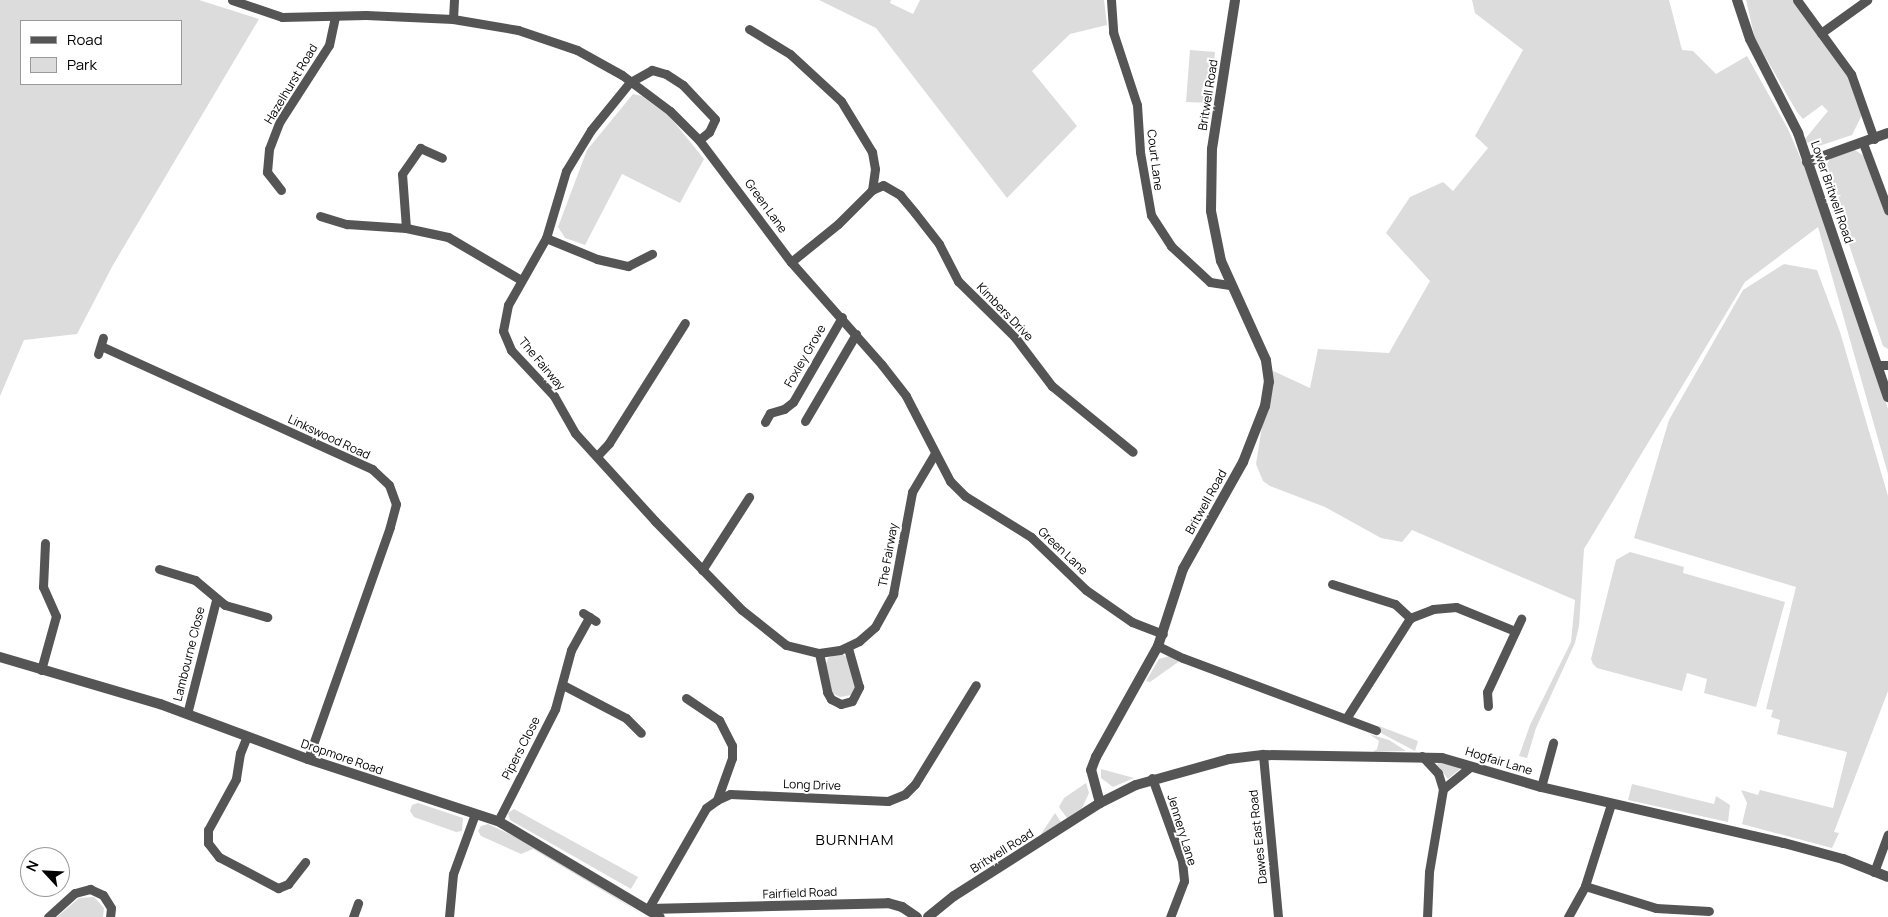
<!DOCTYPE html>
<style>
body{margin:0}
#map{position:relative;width:1888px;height:917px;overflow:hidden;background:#fff;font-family:Manrope,sans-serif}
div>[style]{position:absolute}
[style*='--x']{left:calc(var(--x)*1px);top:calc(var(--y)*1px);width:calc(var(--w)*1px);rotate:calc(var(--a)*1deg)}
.green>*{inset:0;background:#dcdcdc}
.minor>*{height:9px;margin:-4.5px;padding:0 4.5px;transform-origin:4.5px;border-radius:4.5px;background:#555}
.tertiary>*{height:10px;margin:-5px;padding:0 5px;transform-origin:5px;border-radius:5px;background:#555}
span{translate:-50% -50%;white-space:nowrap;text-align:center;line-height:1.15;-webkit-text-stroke:4px #fff;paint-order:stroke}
.street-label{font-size:12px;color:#000}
.quarter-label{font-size:15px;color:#000;letter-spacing:1px}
.legend{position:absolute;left:20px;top:20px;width:162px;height:65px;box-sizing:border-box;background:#fff;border:1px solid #999;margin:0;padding:6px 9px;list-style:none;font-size:15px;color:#000}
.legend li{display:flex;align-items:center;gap:10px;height:25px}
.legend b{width:25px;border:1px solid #999}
.north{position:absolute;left:20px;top:847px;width:50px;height:50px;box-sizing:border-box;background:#fff;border:1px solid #999;border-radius:50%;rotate:295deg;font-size:14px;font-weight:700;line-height:20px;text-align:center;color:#000}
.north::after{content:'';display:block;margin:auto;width:18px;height:22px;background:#000;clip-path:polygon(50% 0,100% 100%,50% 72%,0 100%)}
</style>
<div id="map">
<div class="green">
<i style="clip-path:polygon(evenodd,0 0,199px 0,259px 19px,113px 265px,77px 334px,24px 340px,0 396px,0 0,21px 21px,181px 21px,181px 84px,21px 84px,21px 21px)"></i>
<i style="clip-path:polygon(819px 0,891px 0,890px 3px,913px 14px,920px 0,1104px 0,1107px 25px,1070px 34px,1032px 71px,1077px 126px,1007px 198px,876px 28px)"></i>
<i style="clip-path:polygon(1472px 0,1669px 0,1682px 50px,1693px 51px,1716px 74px,1747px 56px,1788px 129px,1828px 222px,1888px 409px,1888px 474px,1818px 227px,1745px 282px,1584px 549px,1579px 626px,1575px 643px,1536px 728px,1527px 758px,1519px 756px,1530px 725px,1571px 642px,1575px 600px,1412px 530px,1402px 542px,1381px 538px,1325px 507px,1270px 486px,1263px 481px,1256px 464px,1271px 370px,1310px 388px,1318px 349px,1389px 353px,1430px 281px,1386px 233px,1410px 197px,1443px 182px,1453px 191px,1488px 148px,1475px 136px,1523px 50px,1475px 13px)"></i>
<i style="clip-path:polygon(1746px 0,1796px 0,1850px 78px,1863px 113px,1852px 135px,1819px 146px,1806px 142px,1805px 139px,1828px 111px,1822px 105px,1803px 119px,1797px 112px,1755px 39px)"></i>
<i style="clip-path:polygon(1190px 50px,1215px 52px,1211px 103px,1186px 102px)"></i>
<i style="clip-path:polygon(633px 94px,642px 96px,670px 117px,704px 159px,680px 203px,622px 174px,585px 245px,565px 238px,558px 227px,587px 150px)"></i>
<i style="clip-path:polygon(1855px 150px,1864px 156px,1888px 215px,1888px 349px,1883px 346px,1824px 170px,1831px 157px)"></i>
<i style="clip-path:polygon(1784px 264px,1817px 270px,1840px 332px,1888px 496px,1888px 691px,1834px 832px,1839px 833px,1832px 848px,1742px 824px,1747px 803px,1741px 790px,1758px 795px,1760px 790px,1833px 808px,1847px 752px,1777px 734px,1780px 720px,1771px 717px,1773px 710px,1766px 709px,1796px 587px,1634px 538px,1669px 420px,1743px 290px)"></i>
<i style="clip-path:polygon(1630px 552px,1684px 567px,1683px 573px,1785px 602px,1756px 707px,1704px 693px,1707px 679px,1687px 673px,1682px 691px,1597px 668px,1593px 664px,1591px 659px,1616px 560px)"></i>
<i style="clip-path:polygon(841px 653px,849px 659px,855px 686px,851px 695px,840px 697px,832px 693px,825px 667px,828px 658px)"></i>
<i style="clip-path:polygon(1173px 655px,1181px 660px,1150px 682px,1146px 681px,1159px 659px)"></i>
<i style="clip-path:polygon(1379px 726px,1418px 741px,1415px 751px,1377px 731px)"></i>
<i style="clip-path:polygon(1369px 734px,1389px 740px,1406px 751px,1373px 752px,1377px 749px,1379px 741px)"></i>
<i style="clip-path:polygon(1439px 762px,1461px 768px,1448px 779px,1437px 765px)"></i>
<i style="clip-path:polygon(1101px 769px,1134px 778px,1113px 787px,1101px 778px)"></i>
<i style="clip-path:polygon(1086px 783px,1089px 793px,1082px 808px,1067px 818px,1059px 807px,1064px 798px)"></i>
<i style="clip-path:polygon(1632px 784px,1714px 804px,1716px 796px,1730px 805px,1728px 822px,1628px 800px)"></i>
<i style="clip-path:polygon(418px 803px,463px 818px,462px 831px,456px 832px,414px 817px,410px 811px,412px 805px)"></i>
<i style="clip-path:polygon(514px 809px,638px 877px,631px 889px,510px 820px,508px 813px)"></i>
<i style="clip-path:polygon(1055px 813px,1061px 822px,1040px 836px,1043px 831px)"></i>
<i style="clip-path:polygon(488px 824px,536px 847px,647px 917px,533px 849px,521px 854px,481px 836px,478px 831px,481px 826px)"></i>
<i style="clip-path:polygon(94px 897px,104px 908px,103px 917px,57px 917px,79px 898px)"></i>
</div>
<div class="minor">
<i style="--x:232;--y:0;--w:53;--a:18.8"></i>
<i style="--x:282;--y:17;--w:84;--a:-1.4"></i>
<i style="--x:366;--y:15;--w:87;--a:2.6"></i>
<i style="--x:453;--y:19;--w:66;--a:9.6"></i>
<i style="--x:518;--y:30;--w:62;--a:18.7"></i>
<i style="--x:577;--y:50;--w:51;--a:29.1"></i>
<i style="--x:622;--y:75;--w:60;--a:36.9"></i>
<i style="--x:670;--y:111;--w:41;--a:45"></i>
<i style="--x:699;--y:140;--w:153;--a:53"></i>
<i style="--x:791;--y:262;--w:137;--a:48.5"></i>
<i style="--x:882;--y:365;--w:39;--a:52"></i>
<i style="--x:906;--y:396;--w:96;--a:62.6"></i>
<i style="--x:950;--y:481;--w:21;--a:45"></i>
<i style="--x:965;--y:496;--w:78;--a:31.8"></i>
<i style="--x:1031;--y:537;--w:76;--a:43.9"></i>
<i style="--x:1086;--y:590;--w:56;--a:34.8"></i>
<i style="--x:1132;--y:622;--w:33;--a:21"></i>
<i style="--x:1111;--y:0;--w:32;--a:86"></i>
<i style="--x:1113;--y:32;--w:77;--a:71.8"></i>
<i style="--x:1137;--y:105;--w:47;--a:86.3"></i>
<i style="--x:1140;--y:152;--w:64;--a:80.1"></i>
<i style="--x:1151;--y:215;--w:37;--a:57"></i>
<i style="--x:1171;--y:246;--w:53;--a:42.7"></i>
<i style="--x:1210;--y:282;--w:20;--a:9"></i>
<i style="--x:1797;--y:0;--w:92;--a:53.9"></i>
<i style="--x:1851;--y:74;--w:69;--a:70.5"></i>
<i style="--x:453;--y:19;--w:19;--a:-87"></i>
<i style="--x:749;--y:29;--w:48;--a:31.4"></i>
<i style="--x:790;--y:54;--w:69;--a:42.7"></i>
<i style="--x:841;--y:101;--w:60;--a:58.7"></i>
<i style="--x:872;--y:152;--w:17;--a:80"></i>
<i style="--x:875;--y:169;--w:21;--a:98"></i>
<i style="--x:1821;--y:33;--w:57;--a:-35.7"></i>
<i style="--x:699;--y:140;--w:13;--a:-39"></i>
<i style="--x:709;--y:132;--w:14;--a:-65"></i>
<i style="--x:715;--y:119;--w:47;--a:-133.3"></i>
<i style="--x:683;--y:85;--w:20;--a:-147"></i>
<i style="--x:666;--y:74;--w:15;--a:-164"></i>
<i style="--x:652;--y:70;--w:25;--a:151"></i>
<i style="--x:630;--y:82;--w:62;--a:129.1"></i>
<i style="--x:591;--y:130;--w:48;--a:121.4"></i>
<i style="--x:566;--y:171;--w:70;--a:106.6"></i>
<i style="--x:546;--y:238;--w:77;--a:119.6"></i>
<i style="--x:508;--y:305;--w:26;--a:101"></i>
<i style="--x:503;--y:331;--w:21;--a:67"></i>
<i style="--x:511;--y:350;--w:63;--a:46.9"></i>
<i style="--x:554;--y:396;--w:43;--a:60.4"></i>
<i style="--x:575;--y:433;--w:119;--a:47.7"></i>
<i style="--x:655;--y:521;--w:124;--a:45.7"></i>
<i style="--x:742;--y:610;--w:56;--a:38.5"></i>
<i style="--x:786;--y:645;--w:34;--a:14"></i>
<i style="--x:819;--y:653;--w:21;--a:-8"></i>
<i style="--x:840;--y:650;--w:21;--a:-25"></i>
<i style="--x:859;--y:641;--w:21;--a:-41"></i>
<i style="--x:875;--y:627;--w:38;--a:-61"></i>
<i style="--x:893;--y:594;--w:104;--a:-79.4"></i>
<i style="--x:912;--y:492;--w:43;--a:-59.3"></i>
<i style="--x:1863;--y:143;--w:72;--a:69.5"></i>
<i style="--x:281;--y:190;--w:23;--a:-128"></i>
<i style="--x:267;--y:172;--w:23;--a:-85"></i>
<i style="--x:269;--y:149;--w:30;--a:-69"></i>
<i style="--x:280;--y:121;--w:90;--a:-57.2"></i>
<i style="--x:329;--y:45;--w:29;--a:-78"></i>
<i style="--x:320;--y:216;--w:28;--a:17"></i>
<i style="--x:347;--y:224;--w:59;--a:3.9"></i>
<i style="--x:406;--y:228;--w:43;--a:12.1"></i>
<i style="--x:448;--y:237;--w:85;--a:30.5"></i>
<i style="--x:406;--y:228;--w:54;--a:-94.2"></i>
<i style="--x:402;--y:174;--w:32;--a:-55"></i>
<i style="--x:420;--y:148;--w:24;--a:24"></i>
<i style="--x:546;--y:238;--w:55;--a:22.4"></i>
<i style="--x:597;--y:259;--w:32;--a:13"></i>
<i style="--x:628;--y:266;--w:27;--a:-27"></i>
<i style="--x:791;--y:262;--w:60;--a:-39"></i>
<i style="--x:838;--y:224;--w:48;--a:-45"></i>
<i style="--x:872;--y:190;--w:12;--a:-24"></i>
<i style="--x:883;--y:185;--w:20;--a:30"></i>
<i style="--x:900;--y:195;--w:23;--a:50"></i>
<i style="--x:915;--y:213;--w:39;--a:52"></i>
<i style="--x:939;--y:244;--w:42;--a:62.8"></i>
<i style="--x:958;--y:281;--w:78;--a:44.5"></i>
<i style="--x:1014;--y:336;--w:63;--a:52.8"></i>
<i style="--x:1052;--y:386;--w:104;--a:39.2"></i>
<i style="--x:101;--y:346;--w:298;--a:24.4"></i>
<i style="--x:372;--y:469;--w:23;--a:43"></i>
<i style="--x:389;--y:485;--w:20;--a:70"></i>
<i style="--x:396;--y:504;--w:24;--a:105"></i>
<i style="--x:390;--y:527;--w:246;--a:109.5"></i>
<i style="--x:98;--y:354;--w:17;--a:-73"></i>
<i style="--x:1877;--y:365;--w:11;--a:0"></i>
<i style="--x:805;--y:421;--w:101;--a:-59.6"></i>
<i style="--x:765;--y:422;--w:10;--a:-61"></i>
<i style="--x:770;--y:413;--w:15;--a:-16"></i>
<i style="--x:784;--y:409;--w:11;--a:-38"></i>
<i style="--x:793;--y:402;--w:98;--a:-60"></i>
<i style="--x:597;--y:456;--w:18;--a:-47"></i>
<i style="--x:609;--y:443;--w:142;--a:-57.7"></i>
<i style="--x:159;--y:569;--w:38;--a:17"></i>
<i style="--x:195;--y:580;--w:39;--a:40"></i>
<i style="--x:225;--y:605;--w:44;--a:15.9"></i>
<i style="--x:702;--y:570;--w:87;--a:-57.2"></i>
<i style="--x:1332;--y:584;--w:66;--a:17.6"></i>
<i style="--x:1395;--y:604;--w:21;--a:43"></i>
<i style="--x:583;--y:613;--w:15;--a:32"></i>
<i style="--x:1158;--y:646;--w:28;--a:26"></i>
<i style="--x:1183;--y:658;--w:206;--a:20.5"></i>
<i style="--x:819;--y:653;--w:40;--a:78"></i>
<i style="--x:827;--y:692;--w:8;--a:60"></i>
<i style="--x:831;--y:699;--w:11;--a:27"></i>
<i style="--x:841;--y:704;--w:11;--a:-15"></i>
<i style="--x:852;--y:701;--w:16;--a:-63"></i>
<i style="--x:859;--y:687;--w:41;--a:-105.8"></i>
<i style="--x:41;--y:670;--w:56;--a:-74.5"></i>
<i style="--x:56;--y:616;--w:32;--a:-114"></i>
<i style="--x:43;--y:587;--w:44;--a:-87.4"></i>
<i style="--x:563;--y:685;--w:71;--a:27.6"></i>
<i style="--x:626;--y:718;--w:21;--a:45"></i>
<i style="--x:686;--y:698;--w:40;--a:34"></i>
<i style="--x:719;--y:720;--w:29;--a:63"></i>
<i style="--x:732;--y:746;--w:12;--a:90"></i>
<i style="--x:732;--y:758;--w:45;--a:109.7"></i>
<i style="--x:1488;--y:706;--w:14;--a:-94"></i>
<i style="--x:1487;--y:692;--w:81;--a:-65"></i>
<i style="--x:187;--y:714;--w:118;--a:-75.7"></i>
<i style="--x:1347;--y:717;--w:117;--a:-57.5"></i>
<i style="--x:1410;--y:618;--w:25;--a:-21"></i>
<i style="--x:1433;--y:609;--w:23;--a:-5"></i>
<i style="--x:1456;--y:607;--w:64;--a:22.1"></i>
<i style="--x:247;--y:736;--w:18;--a:112"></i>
<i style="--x:240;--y:753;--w:26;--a:99"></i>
<i style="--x:236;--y:779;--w:58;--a:118.8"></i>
<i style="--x:208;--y:830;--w:13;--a:90"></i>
<i style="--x:208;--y:843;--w:18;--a:52"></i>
<i style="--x:219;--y:857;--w:67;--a:27.7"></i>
<i style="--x:278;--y:888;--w:11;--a:-22"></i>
<i style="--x:288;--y:884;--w:28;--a:-52"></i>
<i style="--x:1263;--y:755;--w:163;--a:84.7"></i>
<i style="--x:1422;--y:756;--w:23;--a:47"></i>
<i style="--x:1438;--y:773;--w:17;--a:73"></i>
<i style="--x:1443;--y:789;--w:84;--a:99.6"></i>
<i style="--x:1429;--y:872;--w:45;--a:92.5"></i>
<i style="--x:1152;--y:778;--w:88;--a:70.1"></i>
<i style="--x:1182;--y:861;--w:20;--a:84"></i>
<i style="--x:1184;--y:881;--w:39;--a:111"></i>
<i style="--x:1541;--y:787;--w:46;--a:-74.7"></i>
<i style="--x:1443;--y:789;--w:36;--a:-39"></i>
<i style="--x:1611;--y:804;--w:86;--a:107.6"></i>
<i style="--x:1585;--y:886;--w:74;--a:17.2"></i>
<i style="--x:1656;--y:908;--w:53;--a:3.2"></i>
<i style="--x:498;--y:821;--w:126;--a:-63"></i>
<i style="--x:555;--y:709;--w:61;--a:-74.8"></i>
<i style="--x:571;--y:650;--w:38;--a:-61"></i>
<i style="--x:1874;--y:872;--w:40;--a:-69.8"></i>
<i style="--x:648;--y:909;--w:116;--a:-60.1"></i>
<i style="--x:706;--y:808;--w:14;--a:-36"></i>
<i style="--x:717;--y:800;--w:14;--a:-25"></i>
<i style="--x:730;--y:794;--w:158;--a:2.5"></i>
<i style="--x:888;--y:801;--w:18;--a:-22"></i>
<i style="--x:905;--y:794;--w:14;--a:-45"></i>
<i style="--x:915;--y:784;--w:116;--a:-58.4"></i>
<i style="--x:48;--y:917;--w:36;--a:-42"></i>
<i style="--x:75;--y:893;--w:16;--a:-15"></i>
<i style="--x:90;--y:889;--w:14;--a:25"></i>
<i style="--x:103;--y:895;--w:15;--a:58"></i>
<i style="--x:111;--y:908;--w:9;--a:96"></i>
<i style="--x:353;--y:917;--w:15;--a:-70"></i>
<i style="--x:449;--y:917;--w:43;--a:-84.7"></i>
<i style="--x:453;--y:874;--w:64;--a:-69.9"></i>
<i style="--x:1568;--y:917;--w:35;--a:-61"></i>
</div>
<div class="tertiary">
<i style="--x:1737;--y:0;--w:41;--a:71.6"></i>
<i style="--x:1750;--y:39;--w:106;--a:62.9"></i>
<i style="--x:1798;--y:133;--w:279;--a:71.2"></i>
<i style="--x:1807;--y:162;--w:86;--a:-19.7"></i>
<i style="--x:0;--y:657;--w:167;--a:16.4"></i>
<i style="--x:160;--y:704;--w:158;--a:20.4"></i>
<i style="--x:308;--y:759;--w:200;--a:18.1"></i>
<i style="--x:498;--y:821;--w:188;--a:30.7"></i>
<i style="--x:1100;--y:803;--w:34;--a:-105"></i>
<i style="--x:1091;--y:770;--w:14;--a:-69"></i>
<i style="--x:1096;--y:757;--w:127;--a:-60.8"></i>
<i style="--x:1158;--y:646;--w:81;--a:-72"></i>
<i style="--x:1183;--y:569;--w:123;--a:-60.7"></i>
<i style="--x:1243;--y:462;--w:60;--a:-68.6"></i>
<i style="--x:1265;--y:406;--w:24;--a:-81"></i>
<i style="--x:1269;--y:382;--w:22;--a:-98"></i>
<i style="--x:1266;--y:360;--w:109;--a:-114.4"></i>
<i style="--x:1221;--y:261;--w:51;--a:-101.3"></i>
<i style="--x:1211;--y:211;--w:62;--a:-89.1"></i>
<i style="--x:1212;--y:149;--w:151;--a:-81.2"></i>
<i style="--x:649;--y:909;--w:239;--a:-1.4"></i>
<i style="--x:888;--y:903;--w:15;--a:16"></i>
<i style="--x:902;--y:907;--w:18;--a:34"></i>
<i style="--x:928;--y:917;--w:33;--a:-39"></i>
<i style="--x:954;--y:896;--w:173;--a:-32.5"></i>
<i style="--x:1100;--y:803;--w:40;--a:-26.6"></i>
<i style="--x:1136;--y:785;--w:97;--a:-15.6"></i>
<i style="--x:1229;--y:759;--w:34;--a:-7"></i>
<i style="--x:1263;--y:755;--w:179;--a:1"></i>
<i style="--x:1442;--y:758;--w:103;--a:16.3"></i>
<i style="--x:1541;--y:787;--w:249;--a:13"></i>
<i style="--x:1784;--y:843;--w:61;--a:15.2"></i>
<i style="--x:1843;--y:859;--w:48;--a:21.8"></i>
</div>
<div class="street-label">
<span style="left:291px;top:84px;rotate:-59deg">Hazelhurst Road</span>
<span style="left:1208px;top:95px;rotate:-81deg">Britwell Road</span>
<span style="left:1155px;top:160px;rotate:83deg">Court Lane</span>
<span style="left:1832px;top:192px;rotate:71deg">Lower Britwell Road</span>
<span style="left:766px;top:206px;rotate:54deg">Green Lane</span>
<span style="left:1005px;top:312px;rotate:46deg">Kimbers Drive</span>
<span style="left:805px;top:356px;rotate:-60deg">Foxley Grove</span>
<span style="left:542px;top:364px;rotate:50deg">The Fairway</span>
<span style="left:329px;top:437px;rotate:25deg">Linkswood Road</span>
<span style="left:1206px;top:502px;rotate:-61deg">Britwell Road</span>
<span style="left:1063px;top:551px;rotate:43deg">Green Lane</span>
<span style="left:888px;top:555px;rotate:-80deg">The Fairway</span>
<span style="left:189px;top:654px;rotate:-76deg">Lambourne Close</span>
<span style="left:521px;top:748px;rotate:-63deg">Pipers Close</span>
<span style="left:342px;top:757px;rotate:19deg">Dropmore Road</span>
<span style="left:1499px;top:761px;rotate:17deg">Hogfair Lane</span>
<span style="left:812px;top:785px;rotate:2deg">Long Drive</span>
<span style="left:1182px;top:830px;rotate:73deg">Jennery Lane</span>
<span style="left:1258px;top:837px;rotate:-96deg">Dawes East Road</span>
<span style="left:1002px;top:851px;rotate:-32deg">Britwell Road</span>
<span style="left:800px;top:893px;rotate:-2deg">Fairfield Road</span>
</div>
<div class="quarter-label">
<span style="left:855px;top:840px">BURNHAM</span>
</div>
<ul class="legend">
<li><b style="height:6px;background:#555"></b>Road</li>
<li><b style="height:14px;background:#dcdcdc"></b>Park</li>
</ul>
<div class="north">N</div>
</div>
